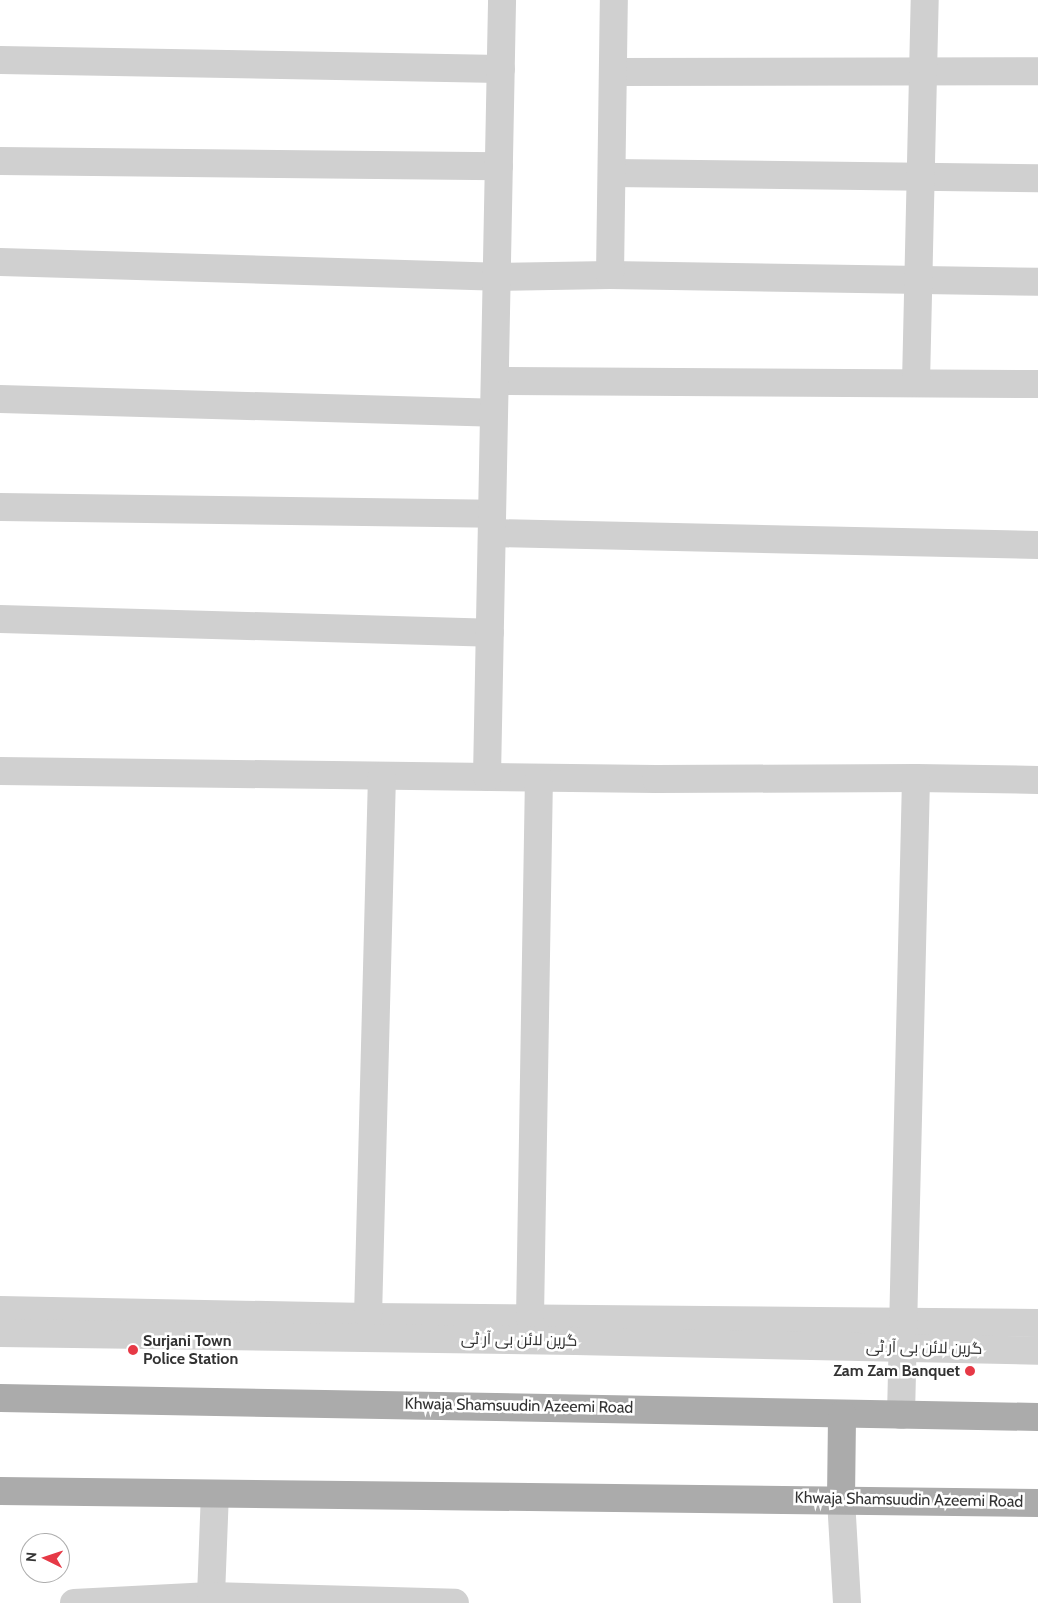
<!DOCTYPE html>
<meta charset="utf-8">
<style>
body{margin:0}
#map{position:relative;width:1038px;height:1603px;overflow:hidden;background:#fff;font-family:Cabin,Cairo,sans-serif}
div>[style]{position:absolute}
[style*='--x']{left:calc(var(--x)*1px);top:calc(var(--y)*1px);width:calc(var(--w)*1px);rotate:calc(var(--a)*1deg)}
.minor>*{height:28px;margin:-14px;padding:0 14px;transform-origin:14px;border-radius:14px;background:#d0d0d0}
.major>*{height:28px;margin:-14px;padding:0 14px;transform-origin:14px;border-radius:14px;background:#ababab}
.minor-bridge>*{height:28px;margin:-14px;padding:0 14px;transform-origin:14px;border-radius:14px;background:#d0d0d0}
.dots>*{width:14px;height:14px;translate:-50% -50%;box-sizing:border-box;border:2px solid #fff;border-radius:50%}
span{translate:-50% -50%;white-space:nowrap;text-align:center;line-height:1.15;-webkit-text-stroke:5px #fff;paint-order:stroke}
.street-label{font-size:16px;color:#333}
.poi-label{font-size:16px;color:#333;font-weight:700}
.left{translate:0 -50%;text-align:left}
.right{translate:-100% -50%;text-align:right}
.north{position:absolute;left:20px;top:1533px;width:50px;height:50px;box-sizing:border-box;background:#fff;border:1px solid #adadad;border-radius:50%;rotate:274deg;font-size:14px;font-weight:700;line-height:20px;text-align:center;color:#333}
.north::after{content:'';display:block;margin:auto;width:18px;height:22px;background:#e63946;clip-path:polygon(50% 0,100% 100%,50% 72%,0 100%)}
</style>
<div id="map">
<div class="minor">
<i style="--x:0;--y:60;--w:501;--a:1.03"></i>
<i style="--x:613;--y:72;--w:425;--a:-0.1"></i>
<i style="--x:0;--y:161;--w:499;--a:0.6"></i>
<i style="--x:612;--y:173;--w:426;--a:0.7"></i>
<i style="--x:0;--y:262;--w:497;--a:1.7"></i>
<i style="--x:497;--y:277;--w:113;--a:-1"></i>
<i style="--x:610;--y:275;--w:428;--a:0.9"></i>
<i style="--x:610;--y:275;--w:275;--a:-89.2"></i>
<i style="--x:495;--y:381;--w:543;--a:0.32"></i>
<i style="--x:916;--y:383;--w:383;--a:-88.7"></i>
<i style="--x:0;--y:399;--w:494;--a:1.6"></i>
<i style="--x:0;--y:507;--w:492;--a:0.8"></i>
<i style="--x:492;--y:533;--w:546;--a:1.26"></i>
<i style="--x:0;--y:619;--w:490;--a:1.6"></i>
<i style="--x:0;--y:771;--w:656;--a:0.7"></i>
<i style="--x:656;--y:779;--w:260;--a:-0.2"></i>
<i style="--x:916;--y:778;--w:122;--a:0.9"></i>
<i style="--x:487;--y:777;--w:777;--a:-88.89"></i>
<i style="--x:0;--y:1310;--w:368;--a:1.1"></i>
<i style="--x:368;--y:1317;--w:670;--a:0.51"></i>
<i style="--x:368;--y:1317;--w:541;--a:-88.52"></i>
<i style="--x:530;--y:1318;--w:540;--a:-89.05"></i>
<i style="--x:0;--y:1333;--w:575;--a:0.8"></i>
<i style="--x:901;--y:1415;--w:637;--a:-88.65"></i>
<i style="--x:841;--y:1499;--w:104;--a:86.7"></i>
<i style="--x:211;--y:1596;--w:102;--a:-87.8"></i>
<i style="--x:74;--y:1603;--w:137;--a:-2.9"></i>
<i style="--x:211;--y:1596;--w:244;--a:1.6"></i>
</div>
<div class="major">
<i style="--x:0;--y:1398;--w:1038;--a:1.05"></i>
<i style="--x:0;--y:1491;--w:1038;--a:0.66"></i>
<i style="--x:841;--y:1499;--w:85;--a:-89.3"></i>
</div>
<div class="minor-bridge">
<i style="--x:575;--y:1341;--w:463;--a:1.2"></i>
</div>
<div class="dots">
<i style="left:133px;top:1350px;background:#e63946"></i>
<i style="left:970px;top:1371px;background:#e63946"></i>
</div>
<div class="street-label">
<span style="left:519px;top:1340px;rotate:1deg">گرین لائن بی آر ٹی</span>
<span style="left:924px;top:1348px;rotate:1deg">گرین لائن بی آر ٹی</span>
<span style="left:519px;top:1406px;rotate:1deg">Khwaja Shamsuudin Azeemi Road</span>
<span style="left:909px;top:1500px;rotate:1deg">Khwaja Shamsuudin Azeemi Road</span>
</div>
<div class="poi-label">
<span class="left" style="left:143px;top:1350px">Surjani Town<br>Police Station</span>
<span class="right" style="left:960px;top:1371px">Zam Zam Banquet</span>
</div>
<div class="north">N</div>
</div>
